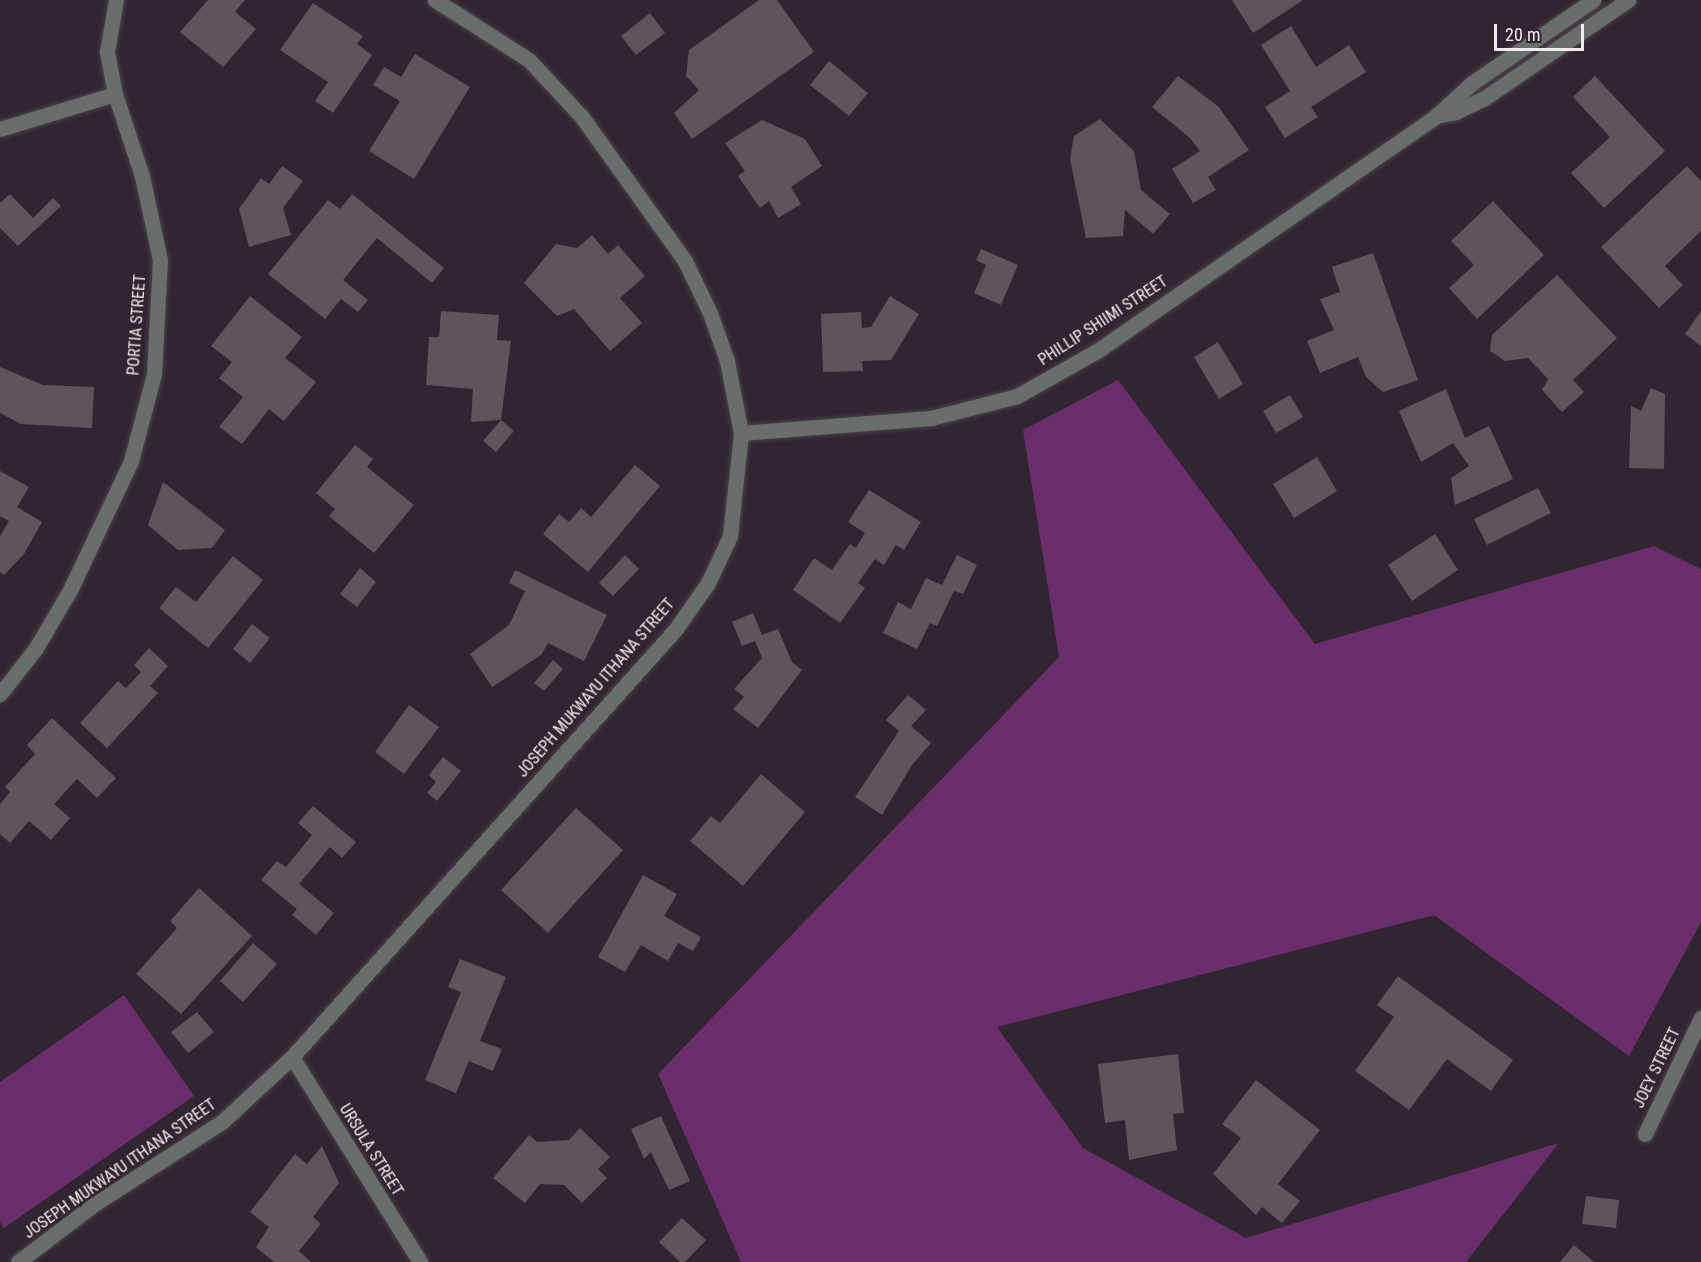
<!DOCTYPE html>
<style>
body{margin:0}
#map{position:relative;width:1701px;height:1262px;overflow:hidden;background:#302530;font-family:"Roboto Condensed",sans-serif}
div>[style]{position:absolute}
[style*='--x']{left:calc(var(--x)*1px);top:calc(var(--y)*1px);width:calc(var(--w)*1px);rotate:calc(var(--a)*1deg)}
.green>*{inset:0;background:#6b2e6c}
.building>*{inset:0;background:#5f535e}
.roads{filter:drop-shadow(0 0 2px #4b414b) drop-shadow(0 0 2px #4b414b)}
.street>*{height:15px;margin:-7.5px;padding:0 7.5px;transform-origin:7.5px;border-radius:7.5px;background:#686e69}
span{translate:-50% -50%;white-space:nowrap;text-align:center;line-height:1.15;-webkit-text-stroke:5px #302530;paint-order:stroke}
.street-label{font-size:16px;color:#f2eaf1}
.scale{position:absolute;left:1494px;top:24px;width:90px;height:27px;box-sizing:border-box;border:3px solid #f2eaf1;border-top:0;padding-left:8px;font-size:18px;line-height:21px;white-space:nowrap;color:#f2eaf1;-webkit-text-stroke:4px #302530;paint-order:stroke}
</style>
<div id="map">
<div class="green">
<i style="clip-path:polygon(1118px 380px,1315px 644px,1654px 546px,1701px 569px,1701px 922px,1629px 1056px,1434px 915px,997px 1027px,1083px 1148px,1246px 1238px,1559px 1143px,1466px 1262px,741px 1262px,658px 1074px,1059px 657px,1023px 430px)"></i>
<i style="clip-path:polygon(124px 995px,194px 1096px,4px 1228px,0 1222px,0 1082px)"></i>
</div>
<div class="building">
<i style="clip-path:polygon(208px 0,245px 0,235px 12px,256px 29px,223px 67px,180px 32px)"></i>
<i style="clip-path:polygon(759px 0,777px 0,814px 52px,692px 139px,674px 113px,699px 90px,686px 76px,689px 50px)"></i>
<i style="clip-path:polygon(1232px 0,1303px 0,1253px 33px)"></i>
<i style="clip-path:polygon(313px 3px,363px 36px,357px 44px,372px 55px,333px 113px,315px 101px,328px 82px,280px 50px)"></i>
<i style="clip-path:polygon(650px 13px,665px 33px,636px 55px,621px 36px)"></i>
<i style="clip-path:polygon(1291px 26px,1316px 67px,1349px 45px,1366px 72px,1311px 107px,1318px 117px,1285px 138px,1265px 107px,1290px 91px,1261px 45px)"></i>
<i style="clip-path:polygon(415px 54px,470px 87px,414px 179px,369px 151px,400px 101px,373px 85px,384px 67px,401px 77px)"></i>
<i style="clip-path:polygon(829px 61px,868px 93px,849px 116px,810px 85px)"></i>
<i style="clip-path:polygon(1178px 76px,1219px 107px,1249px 150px,1208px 177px,1216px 190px,1193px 203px,1172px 169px,1200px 151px,1190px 138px,1152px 107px)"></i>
<i style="clip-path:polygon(1595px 76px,1665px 151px,1604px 208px,1571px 173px,1610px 137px,1573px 97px)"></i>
<i style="clip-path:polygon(1100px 119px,1134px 151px,1141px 190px,1170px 214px,1153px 234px,1125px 210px,1123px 236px,1086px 238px,1070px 159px,1074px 136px)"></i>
<i style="clip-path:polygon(762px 120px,805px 139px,822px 166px,791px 187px,801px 204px,778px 218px,769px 201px,760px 208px,738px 176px,745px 171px,725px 143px)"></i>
<i style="clip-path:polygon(282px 166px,303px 181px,283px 208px,291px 235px,249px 247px,239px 209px,261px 178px,269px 184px)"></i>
<i style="clip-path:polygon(1687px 166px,1701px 181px,1701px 231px,1665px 266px,1683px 285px,1659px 308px,1601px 247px)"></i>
<i style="clip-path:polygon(10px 194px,33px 218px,53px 198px,61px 206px,18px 246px,0 228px,0 203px)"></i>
<i style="clip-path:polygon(352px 194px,444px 268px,432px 283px,377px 238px,343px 280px,368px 300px,358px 312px,341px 299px,325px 319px,268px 274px,328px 200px,340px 209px)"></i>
<i style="clip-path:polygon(1493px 201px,1544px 255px,1477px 319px,1449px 288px,1474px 265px,1451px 241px)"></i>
<i style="clip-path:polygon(592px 235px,608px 254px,618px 245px,645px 276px,620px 298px,642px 323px,610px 351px,574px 309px,557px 316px,524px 283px,556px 244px,577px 248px)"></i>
<i style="clip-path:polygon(981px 249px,1018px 265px,1001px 305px,974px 293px,986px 265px,976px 260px)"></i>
<i style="clip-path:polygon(1373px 253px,1418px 380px,1383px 392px,1366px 377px,1358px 357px,1320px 373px,1307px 341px,1334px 330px,1320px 299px,1340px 292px,1332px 267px)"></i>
<i style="clip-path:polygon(1557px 275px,1617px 338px,1573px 380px,1584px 392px,1562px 412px,1542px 390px,1548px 379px,1528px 358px,1505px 361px,1490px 351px,1492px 335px)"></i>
<i style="clip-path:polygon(250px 296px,302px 337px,285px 358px,316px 382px,284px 421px,269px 409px,242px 444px,219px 427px,243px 397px,219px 378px,232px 362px,211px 346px)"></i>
<i style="clip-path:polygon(890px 296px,919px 314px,891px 360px,862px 361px,863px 371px,823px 372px,821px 314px,861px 312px,862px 328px,871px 327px)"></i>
<i style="clip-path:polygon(441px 311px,499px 315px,497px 340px,511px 341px,501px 420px,471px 422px,473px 389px,426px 385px,429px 337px,439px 337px)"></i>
<i style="clip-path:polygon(1701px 311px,1701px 346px,1685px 334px)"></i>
<i style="clip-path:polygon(1218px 342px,1243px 384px,1219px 399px,1194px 357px)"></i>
<i style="clip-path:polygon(0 367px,43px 385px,94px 387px,92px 428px,21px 424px,0 413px)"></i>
<i style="clip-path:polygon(1651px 388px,1665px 394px,1664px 469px,1629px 468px,1631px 406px,1641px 411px)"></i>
<i style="clip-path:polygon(1446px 389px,1465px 438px,1489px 426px,1513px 479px,1455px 505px,1451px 478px,1469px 466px,1453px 443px,1421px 462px,1399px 411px)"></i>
<i style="clip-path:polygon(1290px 395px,1303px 417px,1276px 433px,1263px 411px)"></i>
<i style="clip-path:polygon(501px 420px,514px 431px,496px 452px,483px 441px)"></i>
<i style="clip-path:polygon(355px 445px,373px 459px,367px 467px,414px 505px,374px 553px,329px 516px,335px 509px,316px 493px)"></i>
<i style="clip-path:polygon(1317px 457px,1337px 491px,1294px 518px,1273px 484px)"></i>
<i style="clip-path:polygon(635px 465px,660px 486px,588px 572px,543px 534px,559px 514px,569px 522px,581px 508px,591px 517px)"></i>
<i style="clip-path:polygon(0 471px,29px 487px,17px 507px,42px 522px,24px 554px,4px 575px,0 572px,0 536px,9px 521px,0 516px)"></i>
<i style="clip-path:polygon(163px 482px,225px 530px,212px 548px,178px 550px,148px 525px)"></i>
<i style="clip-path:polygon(1538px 488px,1551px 513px,1487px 545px,1474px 519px)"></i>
<i style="clip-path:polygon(869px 490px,921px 522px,904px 550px,896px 545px,884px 565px,875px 559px,858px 583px,865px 588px,840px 623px,793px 590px,814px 558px,832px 570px,850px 544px,856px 548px,865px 533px,848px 522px)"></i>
<i style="clip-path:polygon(1435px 534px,1458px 570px,1412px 601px,1388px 565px)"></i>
<i style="clip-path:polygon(625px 555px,639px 569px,613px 596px,599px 583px)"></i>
<i style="clip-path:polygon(957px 555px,977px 565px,963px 594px,954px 591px,937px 626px,930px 623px,917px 649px,883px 633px,898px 602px,911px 609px,926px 578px,942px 585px)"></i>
<i style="clip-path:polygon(233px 556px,263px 580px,208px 648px,159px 608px,176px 587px,196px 602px)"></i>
<i style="clip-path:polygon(360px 568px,376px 582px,357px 607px,340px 594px)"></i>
<i style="clip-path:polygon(515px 570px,607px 615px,584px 661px,548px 643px,541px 655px,492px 687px,470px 654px,509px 625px,525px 591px,509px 583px)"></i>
<i style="clip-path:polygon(753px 613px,762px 635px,778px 629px,792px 662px,802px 670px,758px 728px,733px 709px,744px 697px,734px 689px,762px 658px,755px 641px,742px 646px,732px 622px)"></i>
<i style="clip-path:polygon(252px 624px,270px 638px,250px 663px,233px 649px)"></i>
<i style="clip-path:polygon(149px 648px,168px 666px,150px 686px,158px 693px,107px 748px,80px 723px,118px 681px,126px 688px,141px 672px,134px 665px)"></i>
<i style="clip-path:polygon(553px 660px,563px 669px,544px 691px,534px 683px)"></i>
<i style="clip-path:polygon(908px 695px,926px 710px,911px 726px,931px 743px,912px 765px,882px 815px,855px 797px,899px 731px,886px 720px)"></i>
<i style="clip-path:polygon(409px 705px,439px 727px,404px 774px,375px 752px)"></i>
<i style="clip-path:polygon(52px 718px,116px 778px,97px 798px,77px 779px,54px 804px,70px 818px,51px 840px,29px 821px,10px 843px,0 834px,0 804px,10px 792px,5px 787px,35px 754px,27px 745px)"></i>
<i style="clip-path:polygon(443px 757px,461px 771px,437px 801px,427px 793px,436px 782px,429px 775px)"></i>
<i style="clip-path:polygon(761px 774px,805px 812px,743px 886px,690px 841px,711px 816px,720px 823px)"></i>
<i style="clip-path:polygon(313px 806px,356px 842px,342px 858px,330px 847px,299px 884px,334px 913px,316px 935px,292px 915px,297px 909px,261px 880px,277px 861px,286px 867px,312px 835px,298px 823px)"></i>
<i style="clip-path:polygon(576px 808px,623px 850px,548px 933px,501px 890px)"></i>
<i style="clip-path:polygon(643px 875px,677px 894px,664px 916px,701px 937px,693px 951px,678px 943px,668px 961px,641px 945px,625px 972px,598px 957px)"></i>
<i style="clip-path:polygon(199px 888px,252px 936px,181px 1014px,136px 974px,177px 928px,170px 921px)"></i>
<i style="clip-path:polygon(253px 943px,277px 964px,243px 1002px,220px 981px)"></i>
<i style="clip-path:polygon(460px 959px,506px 977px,480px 1041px,502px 1049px,493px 1071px,469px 1061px,456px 1093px,425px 1080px,461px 992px,448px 987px)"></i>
<i style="clip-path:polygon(1398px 976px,1513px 1060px,1491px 1091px,1447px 1059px,1409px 1110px,1355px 1071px,1394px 1017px,1377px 1005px)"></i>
<i style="clip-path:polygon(197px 1012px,214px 1032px,188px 1053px,171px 1032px)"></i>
<i style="clip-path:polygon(1178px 1054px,1184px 1113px,1173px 1114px,1177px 1150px,1129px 1160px,1125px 1120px,1105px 1123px,1098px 1064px)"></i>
<i style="clip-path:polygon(1256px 1080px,1320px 1130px,1278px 1184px,1300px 1201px,1282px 1223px,1262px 1207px,1256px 1215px,1213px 1174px,1241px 1138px,1222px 1124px)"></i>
<i style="clip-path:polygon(661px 1116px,690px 1181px,669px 1190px,651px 1152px,644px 1159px,631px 1129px)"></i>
<i style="clip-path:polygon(580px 1128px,610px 1157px,598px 1169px,607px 1178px,582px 1203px,564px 1185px,540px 1184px,525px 1203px,493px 1178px,529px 1135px,537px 1142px,569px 1140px)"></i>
<i style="clip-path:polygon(322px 1146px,339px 1183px,313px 1217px,321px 1224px,299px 1251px,311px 1262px,274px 1262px,256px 1247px,269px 1227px,250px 1212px,295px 1154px,307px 1164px)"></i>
<i style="clip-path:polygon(1586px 1196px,1619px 1200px,1616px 1228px,1582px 1224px)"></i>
<i style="clip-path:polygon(682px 1218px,706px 1240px,685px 1262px,680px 1262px,659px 1242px)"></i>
<i style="clip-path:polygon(1574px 1245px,1594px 1262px,1560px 1262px)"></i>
</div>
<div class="roads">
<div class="street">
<i style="--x:1436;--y:116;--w:20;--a:-11"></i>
<i style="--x:1456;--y:112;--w:30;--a:-26"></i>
<i style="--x:1483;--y:99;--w:176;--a:-34.3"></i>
<i style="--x:0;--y:129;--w:120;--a:-16.9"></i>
<i style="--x:741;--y:433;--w:191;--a:-4.5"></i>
<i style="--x:931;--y:418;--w:89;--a:-14.3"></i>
<i style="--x:1017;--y:396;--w:92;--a:-29.4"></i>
<i style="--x:1097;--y:351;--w:412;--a:-34.7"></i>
<i style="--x:1436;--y:116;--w:49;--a:-42.5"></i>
<i style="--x:1472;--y:83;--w:147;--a:-34.4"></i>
<i style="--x:0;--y:694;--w:58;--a:-52"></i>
<i style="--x:36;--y:648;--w:69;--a:-59.7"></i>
<i style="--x:71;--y:588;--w:140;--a:-64.7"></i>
<i style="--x:131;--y:461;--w:90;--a:-75.2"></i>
<i style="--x:154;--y:374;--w:114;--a:-87"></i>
<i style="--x:160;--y:260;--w:86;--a:-102.1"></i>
<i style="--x:142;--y:176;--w:86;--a:-108.2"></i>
<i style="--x:115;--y:94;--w:43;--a:-100.8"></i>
<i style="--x:107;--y:52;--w:53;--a:-80.2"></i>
<i style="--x:292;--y:1057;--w:242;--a:58"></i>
<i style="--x:1645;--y:1134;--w:129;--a:-64.2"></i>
<i style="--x:18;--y:1262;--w:94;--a:-37.2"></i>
<i style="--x:93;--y:1205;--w:153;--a:-32.8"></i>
<i style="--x:222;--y:1122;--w:96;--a:-42.9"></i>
<i style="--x:292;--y:1057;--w:574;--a:-48.11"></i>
<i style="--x:675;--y:630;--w:57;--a:-54.9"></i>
<i style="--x:708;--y:583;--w:52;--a:-64.9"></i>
<i style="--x:730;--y:536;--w:104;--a:-83.9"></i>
<i style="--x:741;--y:433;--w:73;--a:-101"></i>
<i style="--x:727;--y:361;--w:51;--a:-109.5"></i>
<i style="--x:710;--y:313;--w:58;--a:-115.7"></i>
<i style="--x:685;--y:261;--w:178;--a:-125.6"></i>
<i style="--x:581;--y:116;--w:76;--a:-132.9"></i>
<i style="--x:529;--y:60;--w:112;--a:-147.4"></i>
</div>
</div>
<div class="street-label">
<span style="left:1103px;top:321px;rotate:-33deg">PHILLIP SHIIMI STREET</span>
<span style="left:137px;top:325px;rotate:-86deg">PORTIA STREET</span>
<span style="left:596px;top:688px;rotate:-49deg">JOSEPH MUKWAYU ITHANA STREET</span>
<span style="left:1657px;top:1068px;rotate:-64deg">JOEY STREET</span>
<span style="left:371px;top:1150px;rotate:58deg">URSULA STREET</span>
<span style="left:120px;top:1169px;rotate:-35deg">JOSEPH MUKWAYU ITHANA STREET</span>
</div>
<div class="scale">20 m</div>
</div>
